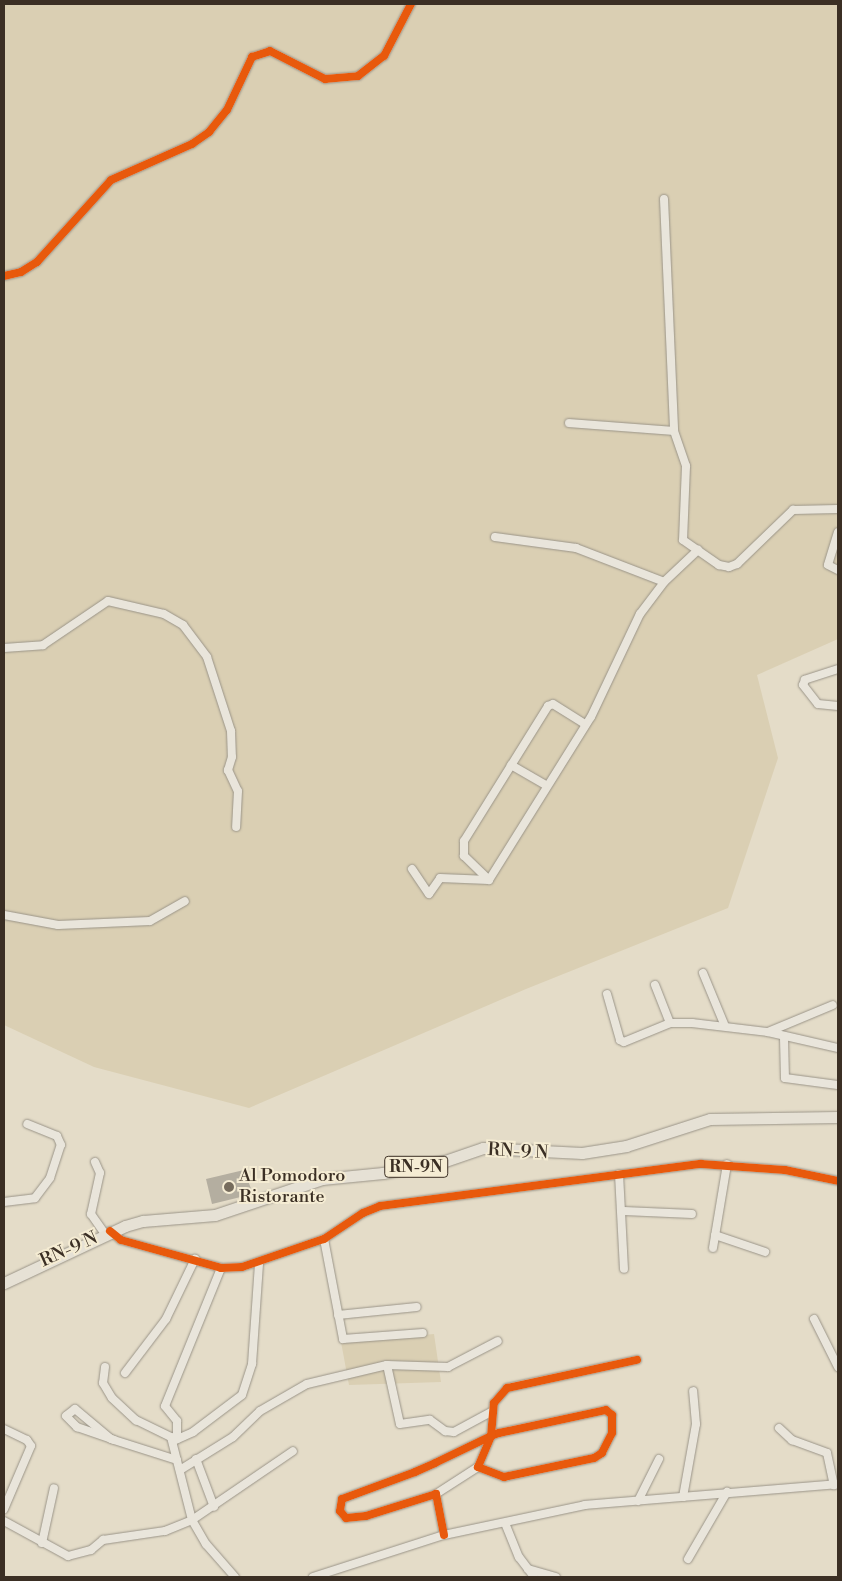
<!DOCTYPE html>
<style>
body{margin:0}
#map{position:relative;width:842px;height:1581px;overflow:hidden;background:#e4dcc8;font-family:"Libre Bodoni",serif}
div>[style]{position:absolute}
[style*='--x']{left:calc(var(--x)*1px);top:calc(var(--y)*1px);width:calc(var(--w)*1px);rotate:calc(var(--a)*1deg)}
.green>*{inset:0;background:#dacfb3}
.building>*{inset:0;background:#b4aea0}
.roads{filter:drop-shadow(0 0 1px #9a9488) drop-shadow(0 0 1px #9a9488)}
.minor>*{height:8px;margin:-4px;padding:0 4px;transform-origin:4px;border-radius:4px;background:#e9e5db}
.primary>*{height:11px;margin:-5.5px;padding:0 5.5px;transform-origin:5.5px;border-radius:5.5px;background:#e6e1d5}
.cycleway>*{height:8px;margin:-4px;padding:0 4px;transform-origin:4px;border-radius:4px;background:#e8590c}
.dots>*{width:14px;height:14px;translate:-50% -50%;box-sizing:border-box;border:2px solid #f5ecd3;border-radius:50%}
span{translate:-50% -50%;white-space:nowrap;text-align:center;line-height:1.15;-webkit-text-stroke:4px #f5ecd3;paint-order:stroke}
.shield-label span{padding:1px 4px;background:#f5ecd3;border:1px solid;border-radius:4px;-webkit-text-stroke-width:0}
.shield-label{font-size:16px;color:#3b2f24;font-weight:700}
.street-label{font-size:18px;color:#3b2f24}
.poi-label{font-size:18px;color:#3b2f24}
.left{translate:0 -50%;text-align:left}
.frame{position:absolute;inset:0;border:5px solid #3b2f24;pointer-events:none}
</style>
<div id="map">
<div class="green">
<i style="clip-path:polygon(4px 4px,838px 4px,838px 639px,757px 675px,778px 758px,728px 908px,526px 989px,249px 1108px,94px 1067px,4px 1025px)"></i>
<i style="clip-path:polygon(434px 1334px,441px 1382px,349px 1385px,341px 1342px)"></i>
</div>
<div class="building">
<i style="clip-path:polygon(244px 1170px,253px 1194px,212px 1204px,206px 1179px)"></i>
</div>
<div class="roads">
<div class="minor">
<i style="--x:664;--y:199;--w:232;--a:87.5"></i>
<i style="--x:674;--y:431;--w:37;--a:71"></i>
<i style="--x:686;--y:466;--w:74;--a:92.3"></i>
<i style="--x:683;--y:540;--w:44;--a:34.8"></i>
<i style="--x:719;--y:565;--w:10;--a:11"></i>
<i style="--x:729;--y:567;--w:9;--a:-21"></i>
<i style="--x:737;--y:564;--w:78;--a:-44"></i>
<i style="--x:793;--y:510;--w:45;--a:-1.3"></i>
<i style="--x:4;--y:276;--w:17;--a:-13"></i>
<i style="--x:21;--y:272;--w:19;--a:-32"></i>
<i style="--x:37;--y:262;--w:110;--a:-47.9"></i>
<i style="--x:111;--y:180;--w:89;--a:-24"></i>
<i style="--x:192;--y:144;--w:21;--a:-35"></i>
<i style="--x:209;--y:132;--w:28;--a:-51"></i>
<i style="--x:227;--y:110;--w:59;--a:-64.7"></i>
<i style="--x:252;--y:57;--w:19;--a:-18"></i>
<i style="--x:270;--y:51;--w:62;--a:27"></i>
<i style="--x:325;--y:79;--w:33;--a:-5"></i>
<i style="--x:358;--y:76;--w:33;--a:-38"></i>
<i style="--x:384;--y:56;--w:59;--a:-62.6"></i>
<i style="--x:569;--y:423;--w:105;--a:4.4"></i>
<i style="--x:838;--y:532;--w:34;--a:107"></i>
<i style="--x:828;--y:565;--w:11;--a:27"></i>
<i style="--x:495;--y:537;--w:82;--a:7.7"></i>
<i style="--x:576;--y:548;--w:94;--a:21.1"></i>
<i style="--x:4;--y:648;--w:39;--a:-4"></i>
<i style="--x:43;--y:645;--w:78;--a:-34.1"></i>
<i style="--x:108;--y:601;--w:57;--a:13.1"></i>
<i style="--x:164;--y:614;--w:22;--a:30"></i>
<i style="--x:183;--y:625;--w:40;--a:53"></i>
<i style="--x:207;--y:657;--w:78;--a:72"></i>
<i style="--x:231;--y:731;--w:26;--a:88"></i>
<i style="--x:232;--y:757;--w:14;--a:107"></i>
<i style="--x:228;--y:770;--w:23;--a:65"></i>
<i style="--x:238;--y:791;--w:36;--a:93"></i>
<i style="--x:838;--y:669;--w:35;--a:162"></i>
<i style="--x:805;--y:680;--w:5;--a:112"></i>
<i style="--x:803;--y:685;--w:24;--a:52"></i>
<i style="--x:818;--y:704;--w:20;--a:6"></i>
<i style="--x:511;--y:765;--w:39;--a:30"></i>
<i style="--x:412;--y:869;--w:30;--a:56"></i>
<i style="--x:429;--y:894;--w:19;--a:-55"></i>
<i style="--x:440;--y:878;--w:49;--a:2.3"></i>
<i style="--x:489;--y:880;--w:192;--a:-58"></i>
<i style="--x:591;--y:717;--w:114;--a:-64.6"></i>
<i style="--x:640;--y:614;--w:40;--a:-53"></i>
<i style="--x:664;--y:582;--w:47;--a:-43.3"></i>
<i style="--x:489;--y:880;--w:35;--a:-136"></i>
<i style="--x:464;--y:856;--w:15;--a:-90"></i>
<i style="--x:464;--y:841;--w:159;--a:-58.1"></i>
<i style="--x:548;--y:706;--w:5;--a:-22"></i>
<i style="--x:553;--y:704;--w:36;--a:32"></i>
<i style="--x:4;--y:915;--w:55;--a:10.5"></i>
<i style="--x:58;--y:925;--w:92;--a:-2.5"></i>
<i style="--x:150;--y:921;--w:40;--a:-29.7"></i>
<i style="--x:703;--y:973;--w:57;--a:67.5"></i>
<i style="--x:655;--y:985;--w:41;--a:68.5"></i>
<i style="--x:607;--y:994;--w:48;--a:74.2"></i>
<i style="--x:620;--y:1040;--w:4;--a:27"></i>
<i style="--x:624;--y:1042;--w:50;--a:-22.4"></i>
<i style="--x:670;--y:1023;--w:22;--a:0"></i>
<i style="--x:692;--y:1023;--w:77;--a:6.8"></i>
<i style="--x:768;--y:1032;--w:72;--a:12.9"></i>
<i style="--x:768;--y:1032;--w:70;--a:-22.6"></i>
<i style="--x:784;--y:1038;--w:40;--a:88.6"></i>
<i style="--x:785;--y:1078;--w:53;--a:7.5"></i>
<i style="--x:95;--y:1162;--w:12;--a:66"></i>
<i style="--x:100;--y:1173;--w:42;--a:102.4"></i>
<i style="--x:91;--y:1214;--w:24;--a:55"></i>
<i style="--x:619;--y:1174;--w:95;--a:87"></i>
<i style="--x:4;--y:1202;--w:31;--a:-7"></i>
<i style="--x:35;--y:1198;--w:25;--a:-53"></i>
<i style="--x:50;--y:1178;--w:35;--a:-72"></i>
<i style="--x:61;--y:1145;--w:10;--a:-114"></i>
<i style="--x:57;--y:1136;--w:32;--a:-158"></i>
<i style="--x:624;--y:1211;--w:68;--a:2.5"></i>
<i style="--x:110;--y:1231;--w:14;--a:39"></i>
<i style="--x:121;--y:1240;--w:104;--a:15.6"></i>
<i style="--x:221;--y:1268;--w:21;--a:-3"></i>
<i style="--x:242;--y:1267;--w:87;--a:-18.9"></i>
<i style="--x:324;--y:1239;--w:47;--a:-33.7"></i>
<i style="--x:363;--y:1213;--w:18;--a:-22"></i>
<i style="--x:380;--y:1206;--w:324;--a:-7.5"></i>
<i style="--x:701;--y:1164;--w:84;--a:4.1"></i>
<i style="--x:785;--y:1170;--w:54;--a:11.7"></i>
<i style="--x:715;--y:1235;--w:53;--a:18.8"></i>
<i style="--x:324;--y:1239;--w:102;--a:79.2"></i>
<i style="--x:343;--y:1339;--w:80;--a:-4.3"></i>
<i style="--x:713;--y:1248;--w:85;--a:-80.5"></i>
<i style="--x:338;--y:1315;--w:79;--a:-5.8"></i>
<i style="--x:814;--y:1319;--w:54;--a:63.4"></i>
<i style="--x:387;--y:1365;--w:60;--a:77.6"></i>
<i style="--x:400;--y:1424;--w:30;--a:-8"></i>
<i style="--x:430;--y:1420;--w:19;--a:36"></i>
<i style="--x:445;--y:1431;--w:9;--a:6"></i>
<i style="--x:454;--y:1432;--w:42;--a:-28.4"></i>
<i style="--x:105;--y:1367;--w:16;--a:97"></i>
<i style="--x:103;--y:1383;--w:17;--a:59"></i>
<i style="--x:112;--y:1398;--w:33;--a:43"></i>
<i style="--x:136;--y:1420;--w:39;--a:26"></i>
<i style="--x:171;--y:1437;--w:86;--a:75.8"></i>
<i style="--x:192;--y:1520;--w:28;--a:60"></i>
<i style="--x:206;--y:1544;--w:44;--a:48.7"></i>
<i style="--x:125;--y:1373;--w:68;--a:-52.8"></i>
<i style="--x:166;--y:1319;--w:67;--a:-64.2"></i>
<i style="--x:779;--y:1428;--w:18;--a:43"></i>
<i style="--x:792;--y:1440;--w:37;--a:20"></i>
<i style="--x:827;--y:1453;--w:33;--a:78"></i>
<i style="--x:4;--y:1429;--w:25;--a:26"></i>
<i style="--x:27;--y:1440;--w:7;--a:56"></i>
<i style="--x:31;--y:1446;--w:69;--a:113.2"></i>
<i style="--x:111;--y:1439;--w:47;--a:-140.2"></i>
<i style="--x:75;--y:1409;--w:11;--a:142"></i>
<i style="--x:66;--y:1416;--w:16;--a:45"></i>
<i style="--x:77;--y:1427;--w:36;--a:19"></i>
<i style="--x:111;--y:1439;--w:3;--a:18"></i>
<i style="--x:114;--y:1440;--w:66;--a:17.6"></i>
<i style="--x:177;--y:1439;--w:18;--a:-90"></i>
<i style="--x:177;--y:1421;--w:19;--a:-129"></i>
<i style="--x:165;--y:1406;--w:149;--a:-67.9"></i>
<i style="--x:173;--y:1441;--w:22;--a:-24"></i>
<i style="--x:193;--y:1432;--w:61;--a:-37.1"></i>
<i style="--x:242;--y:1395;--w:33;--a:-72"></i>
<i style="--x:252;--y:1364;--w:101;--a:-86"></i>
<i style="--x:196;--y:1459;--w:51;--a:69.4"></i>
<i style="--x:180;--y:1470;--w:62;--a:-31.9"></i>
<i style="--x:233;--y:1437;--w:37;--a:-44"></i>
<i style="--x:260;--y:1411;--w:54;--a:-29.9"></i>
<i style="--x:307;--y:1384;--w:82;--a:-13.4"></i>
<i style="--x:387;--y:1365;--w:61;--a:1.9"></i>
<i style="--x:448;--y:1367;--w:56;--a:-27.5"></i>
<i style="--x:436;--y:1494;--w:50;--a:-32.7"></i>
<i style="--x:683;--y:1497;--w:74;--a:-79.9"></i>
<i style="--x:696;--y:1424;--w:33;--a:-95"></i>
<i style="--x:638;--y:1501;--w:47;--a:-63.4"></i>
<i style="--x:4;--y:1521;--w:73;--a:28.7"></i>
<i style="--x:68;--y:1556;--w:24;--a:-15"></i>
<i style="--x:91;--y:1550;--w:16;--a:-40"></i>
<i style="--x:103;--y:1540;--w:63;--a:-8.3"></i>
<i style="--x:165;--y:1531;--w:29;--a:-22"></i>
<i style="--x:192;--y:1520;--w:122;--a:-34.3"></i>
<i style="--x:505;--y:1523;--w:37;--a:68"></i>
<i style="--x:519;--y:1557;--w:25;--a:53"></i>
<i style="--x:444;--y:1535;--w:42;--a:-101"></i>
<i style="--x:436;--y:1494;--w:73;--a:162.6"></i>
<i style="--x:366;--y:1516;--w:20;--a:174"></i>
<i style="--x:346;--y:1518;--w:9;--a:-131"></i>
<i style="--x:340;--y:1511;--w:12;--a:-81"></i>
<i style="--x:342;--y:1499;--w:78;--a:-20.3"></i>
<i style="--x:415;--y:1472;--w:22;--a:-24"></i>
<i style="--x:435;--y:1463;--w:62;--a:-25.7"></i>
<i style="--x:491;--y:1436;--w:9;--a:-21"></i>
<i style="--x:499;--y:1433;--w:109;--a:-12.1"></i>
<i style="--x:606;--y:1410;--w:8;--a:40"></i>
<i style="--x:612;--y:1415;--w:18;--a:90"></i>
<i style="--x:612;--y:1433;--w:22;--a:117"></i>
<i style="--x:602;--y:1453;--w:9;--a:148"></i>
<i style="--x:594;--y:1458;--w:92;--a:168.1"></i>
<i style="--x:504;--y:1477;--w:28;--a:-159"></i>
<i style="--x:478;--y:1467;--w:34;--a:-67"></i>
<i style="--x:491;--y:1436;--w:33;--a:-85"></i>
<i style="--x:494;--y:1403;--w:20;--a:-49"></i>
<i style="--x:507;--y:1388;--w:133;--a:-12.2"></i>
<i style="--x:42;--y:1543;--w:56;--a:-77.7"></i>
<i style="--x:688;--y:1559;--w:78;--a:-59.8"></i>
<i style="--x:528;--y:1569;--w:29;--a:16"></i>
<i style="--x:313;--y:1577;--w:138;--a:-17.8"></i>
<i style="--x:444;--y:1535;--w:144;--a:-12"></i>
<i style="--x:585;--y:1505;--w:254;--a:-4.7"></i>
</div>
<div class="primary">
<i style="--x:4;--y:1283;--w:134;--a:-25.2"></i>
<i style="--x:125;--y:1226;--w:19;--a:-16"></i>
<i style="--x:143;--y:1221;--w:72;--a:-4.8"></i>
<i style="--x:215;--y:1215;--w:113;--a:-18.6"></i>
<i style="--x:322;--y:1179;--w:61;--a:-5.6"></i>
<i style="--x:383;--y:1173;--w:63;--a:-11"></i>
<i style="--x:445;--y:1161;--w:40;--a:-18.9"></i>
<i style="--x:483;--y:1148;--w:99;--a:2.9"></i>
<i style="--x:582;--y:1153;--w:45;--a:-9"></i>
<i style="--x:626;--y:1146;--w:88;--a:-17.8"></i>
<i style="--x:710;--y:1119;--w:128;--a:-0.9"></i>
</div>
</div>
<div class="cycleway">
<i style="--x:4;--y:276;--w:17;--a:-13"></i>
<i style="--x:21;--y:272;--w:19;--a:-32"></i>
<i style="--x:37;--y:262;--w:110;--a:-47.9"></i>
<i style="--x:111;--y:180;--w:89;--a:-24"></i>
<i style="--x:192;--y:144;--w:21;--a:-35"></i>
<i style="--x:209;--y:132;--w:28;--a:-51"></i>
<i style="--x:227;--y:110;--w:59;--a:-64.7"></i>
<i style="--x:252;--y:57;--w:19;--a:-18"></i>
<i style="--x:270;--y:51;--w:62;--a:27"></i>
<i style="--x:325;--y:79;--w:33;--a:-5"></i>
<i style="--x:358;--y:76;--w:33;--a:-38"></i>
<i style="--x:384;--y:56;--w:59;--a:-62.6"></i>
<i style="--x:110;--y:1231;--w:14;--a:39"></i>
<i style="--x:121;--y:1240;--w:104;--a:15.6"></i>
<i style="--x:221;--y:1268;--w:21;--a:-3"></i>
<i style="--x:242;--y:1267;--w:87;--a:-18.9"></i>
<i style="--x:324;--y:1239;--w:47;--a:-33.7"></i>
<i style="--x:363;--y:1213;--w:18;--a:-22"></i>
<i style="--x:380;--y:1206;--w:324;--a:-7.5"></i>
<i style="--x:701;--y:1164;--w:84;--a:4.1"></i>
<i style="--x:785;--y:1170;--w:54;--a:11.7"></i>
<i style="--x:444;--y:1535;--w:42;--a:-101"></i>
<i style="--x:436;--y:1494;--w:73;--a:162.6"></i>
<i style="--x:366;--y:1516;--w:20;--a:174"></i>
<i style="--x:346;--y:1518;--w:9;--a:-131"></i>
<i style="--x:340;--y:1511;--w:12;--a:-81"></i>
<i style="--x:342;--y:1499;--w:78;--a:-20.3"></i>
<i style="--x:415;--y:1472;--w:22;--a:-24"></i>
<i style="--x:435;--y:1463;--w:62;--a:-25.7"></i>
<i style="--x:491;--y:1436;--w:9;--a:-21"></i>
<i style="--x:499;--y:1433;--w:109;--a:-12.1"></i>
<i style="--x:606;--y:1410;--w:8;--a:40"></i>
<i style="--x:612;--y:1415;--w:18;--a:90"></i>
<i style="--x:612;--y:1433;--w:22;--a:117"></i>
<i style="--x:602;--y:1453;--w:9;--a:148"></i>
<i style="--x:594;--y:1458;--w:92;--a:168.1"></i>
<i style="--x:504;--y:1477;--w:28;--a:-159"></i>
<i style="--x:478;--y:1467;--w:34;--a:-67"></i>
<i style="--x:491;--y:1436;--w:33;--a:-85"></i>
<i style="--x:494;--y:1403;--w:20;--a:-49"></i>
<i style="--x:507;--y:1388;--w:133;--a:-12.2"></i>
</div>
<div class="dots">
<i style="left:229px;top:1187px;background:#766c5d"></i>
</div>
<div class="shield-label">
<span style="left:416px;top:1167px">RN-9N</span>
</div>
<div class="street-label">
<span style="left:518px;top:1152px;rotate:3deg">RN-9 N</span>
<span style="left:69px;top:1250px;rotate:-24deg">RN-9 N</span>
</div>
<div class="poi-label">
<span class="left" style="left:239px;top:1187px">Al Pomodoro<br>Ristorante</span>
</div>
<div class="frame"></div>
</div>
